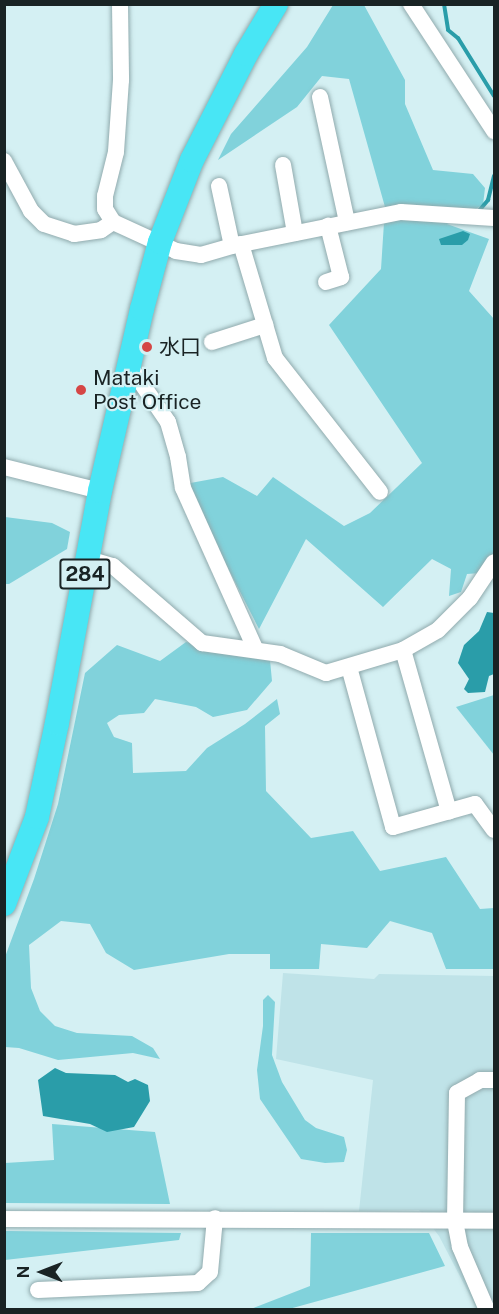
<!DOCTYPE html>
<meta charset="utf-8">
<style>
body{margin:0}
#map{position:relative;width:499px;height:1314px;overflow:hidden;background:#d4f0f3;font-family:"Public Sans","Noto Sans JP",sans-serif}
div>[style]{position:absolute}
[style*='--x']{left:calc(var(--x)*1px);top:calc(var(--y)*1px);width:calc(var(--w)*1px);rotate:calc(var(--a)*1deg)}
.built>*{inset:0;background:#bfe3e8}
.green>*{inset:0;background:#81d2db}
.water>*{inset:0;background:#2a9da9}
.stream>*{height:4px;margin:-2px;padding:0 2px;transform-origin:2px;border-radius:2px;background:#2a9da9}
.roads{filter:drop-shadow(0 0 2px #90aaad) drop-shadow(0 0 2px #90aaad)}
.minor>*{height:16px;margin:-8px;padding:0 8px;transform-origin:8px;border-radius:8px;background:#fff}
.highway>*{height:24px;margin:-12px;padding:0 12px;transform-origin:12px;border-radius:12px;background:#48e6f5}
.dots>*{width:16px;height:16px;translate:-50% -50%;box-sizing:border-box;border:3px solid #d4f0f3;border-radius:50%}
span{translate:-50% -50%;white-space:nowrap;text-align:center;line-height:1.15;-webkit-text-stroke:4.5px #d4f0f3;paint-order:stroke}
.shield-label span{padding:2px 4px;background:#d4f0f3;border:2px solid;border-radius:4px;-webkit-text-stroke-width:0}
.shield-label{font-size:20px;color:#192324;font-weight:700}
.poi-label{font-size:21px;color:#192324}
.left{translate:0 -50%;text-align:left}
.frame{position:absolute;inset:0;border:6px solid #192324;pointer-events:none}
.north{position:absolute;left:12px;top:1242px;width:60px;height:60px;-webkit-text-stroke:4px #d4f0f3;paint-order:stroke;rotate:270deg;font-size:16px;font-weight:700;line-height:24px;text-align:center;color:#192324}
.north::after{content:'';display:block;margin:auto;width:21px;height:27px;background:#192324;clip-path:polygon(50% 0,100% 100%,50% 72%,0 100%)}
</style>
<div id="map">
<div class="built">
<i style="clip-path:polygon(283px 973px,374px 979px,379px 974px,494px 976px,494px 1309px,477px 1309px,439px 1236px,419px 1210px,359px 1211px,373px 1080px,276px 1059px)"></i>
</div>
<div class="green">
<i style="clip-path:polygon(333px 5px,364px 5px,405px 80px,405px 104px,433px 170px,473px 174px,485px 188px,483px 205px,447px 224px,489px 239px,469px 291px,494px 319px,494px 560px,480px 573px,467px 574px,461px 592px,449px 596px,451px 569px,432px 559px,383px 607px,306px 539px,259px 629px,185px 484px,223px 477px,257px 496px,273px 477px,344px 526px,370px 513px,422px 463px,329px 325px,381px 269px,385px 207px,349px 79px,322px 76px,297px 107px,218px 160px,231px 134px,307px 47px)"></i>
<i style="clip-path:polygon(5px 517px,52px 523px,70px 532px,67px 549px,9px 584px,5px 584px)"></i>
<i style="clip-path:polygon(186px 642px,270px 660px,272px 681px,247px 710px,213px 717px,196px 707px,155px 699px,144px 713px,119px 715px,107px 723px,114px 737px,132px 743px,133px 773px,186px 771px,207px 748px,245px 724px,277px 699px,280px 714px,265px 726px,266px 791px,311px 838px,353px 831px,380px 871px,446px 857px,480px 909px,494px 908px,494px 969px,446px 969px,432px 933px,390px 921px,367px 948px,321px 944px,319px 969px,270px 969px,270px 954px,229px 954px,134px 970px,106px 953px,90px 924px,61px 921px,29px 945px,31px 988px,40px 1011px,55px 1026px,77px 1033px,132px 1036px,153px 1048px,160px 1059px,133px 1053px,58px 1060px,19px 1048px,5px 1047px,5px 957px,34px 879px,58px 804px,85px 673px,117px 645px,160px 661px)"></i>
<i style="clip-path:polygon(494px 695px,494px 755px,456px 707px)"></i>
<i style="clip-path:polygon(268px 995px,275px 1002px,272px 1055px,282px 1082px,305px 1120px,316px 1128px,344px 1137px,347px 1150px,344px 1162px,325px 1163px,301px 1159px,260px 1099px,257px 1070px,263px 1026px,263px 1000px)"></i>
<i style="clip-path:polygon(52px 1124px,155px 1132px,170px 1204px,5px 1203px,5px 1163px,54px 1160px)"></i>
<i style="clip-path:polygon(5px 1231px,181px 1233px,179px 1240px,5px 1260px)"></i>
<i style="clip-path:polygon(311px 1233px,429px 1233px,445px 1266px,289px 1309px,251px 1309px,310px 1286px)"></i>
</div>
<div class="water">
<i style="clip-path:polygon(463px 231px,470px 234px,468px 240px,462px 245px,441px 245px,439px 239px)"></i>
<i style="clip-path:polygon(487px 612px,494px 613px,494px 674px,489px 676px,485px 692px,468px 693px,464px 689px,469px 679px,458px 663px,464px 645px,479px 631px)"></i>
<i style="clip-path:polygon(55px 1068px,66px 1073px,115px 1075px,128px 1082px,135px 1079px,148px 1085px,150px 1101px,134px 1127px,107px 1132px,90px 1124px,43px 1116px,38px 1080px)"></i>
</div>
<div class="stream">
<i style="--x:444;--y:4;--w:26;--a:81"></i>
<i style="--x:448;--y:30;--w:13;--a:39"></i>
<i style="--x:458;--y:38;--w:68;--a:58.2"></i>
<i style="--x:478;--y:212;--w:16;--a:-50"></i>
<i style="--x:488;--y:200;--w:25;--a:-76"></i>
</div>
<div class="roads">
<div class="minor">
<i style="--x:120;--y:4;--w:76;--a:89.2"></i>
<i style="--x:121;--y:80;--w:72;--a:94"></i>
<i style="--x:116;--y:152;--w:45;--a:104"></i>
<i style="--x:105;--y:196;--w:13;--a:90"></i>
<i style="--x:105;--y:209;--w:15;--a:58"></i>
<i style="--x:113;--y:222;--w:69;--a:24.7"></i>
<i style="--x:176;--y:251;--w:25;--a:9"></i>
<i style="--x:201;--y:255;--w:32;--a:-16"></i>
<i style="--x:232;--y:246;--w:172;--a:-11.4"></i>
<i style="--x:401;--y:212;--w:93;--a:3.7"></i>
<i style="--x:411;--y:4;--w:152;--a:56.8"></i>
<i style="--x:320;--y:97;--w:128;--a:77.8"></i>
<i style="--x:4;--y:161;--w:57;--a:61.6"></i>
<i style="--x:31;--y:211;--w:18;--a:45"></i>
<i style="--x:44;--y:224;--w:32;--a:18"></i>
<i style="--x:74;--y:234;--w:27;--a:-8"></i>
<i style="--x:101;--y:230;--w:14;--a:-34"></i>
<i style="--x:283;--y:165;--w:69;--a:80"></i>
<i style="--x:219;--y:186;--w:61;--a:77.8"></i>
<i style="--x:241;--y:244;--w:119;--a:73.4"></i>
<i style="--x:275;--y:358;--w:170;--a:51.9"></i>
<i style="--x:326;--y:282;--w:16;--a:-18"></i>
<i style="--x:341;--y:277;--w:53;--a:-104.3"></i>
<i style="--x:212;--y:342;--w:56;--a:-17.8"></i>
<i style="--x:129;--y:365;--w:69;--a:55.6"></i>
<i style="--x:168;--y:422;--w:36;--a:74"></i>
<i style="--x:178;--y:457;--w:31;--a:81"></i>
<i style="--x:183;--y:488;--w:175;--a:65.8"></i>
<i style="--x:4;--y:467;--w:99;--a:14"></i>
<i style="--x:88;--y:559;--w:26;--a:16"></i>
<i style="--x:113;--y:566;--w:118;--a:40.9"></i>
<i style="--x:202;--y:643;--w:79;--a:8"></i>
<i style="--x:280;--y:654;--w:50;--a:22.4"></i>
<i style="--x:326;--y:673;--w:80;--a:-16.6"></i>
<i style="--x:403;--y:650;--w:40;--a:-29.7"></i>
<i style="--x:438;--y:630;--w:45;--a:-45"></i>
<i style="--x:470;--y:598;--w:43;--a:-56.3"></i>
<i style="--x:403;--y:650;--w:168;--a:74.1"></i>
<i style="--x:349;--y:667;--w:166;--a:74.6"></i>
<i style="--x:393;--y:827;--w:85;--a:-15.7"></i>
<i style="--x:475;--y:804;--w:32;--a:54"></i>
<i style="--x:4;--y:1219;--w:490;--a:0.2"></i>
<i style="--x:38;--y:1290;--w:160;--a:-2.5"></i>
<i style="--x:198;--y:1283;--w:16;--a:-43"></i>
<i style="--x:210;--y:1272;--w:54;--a:-84.7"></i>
<i style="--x:487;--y:1310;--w:69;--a:-113.2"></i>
<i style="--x:460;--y:1247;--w:26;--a:-101"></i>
<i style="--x:455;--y:1221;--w:128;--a:-89.1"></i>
<i style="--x:457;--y:1093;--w:26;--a:-29"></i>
<i style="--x:480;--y:1080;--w:14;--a:0"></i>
</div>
<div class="highway">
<i style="--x:4;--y:904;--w:93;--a:-69.2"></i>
<i style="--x:37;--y:817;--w:96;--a:-78"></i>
<i style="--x:57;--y:723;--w:236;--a:-79.5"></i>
<i style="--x:100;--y:491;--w:187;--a:-77"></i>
<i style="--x:142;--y:309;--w:69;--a:-75"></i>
<i style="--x:160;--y:242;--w:88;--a:-68.7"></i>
<i style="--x:192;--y:160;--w:119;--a:-63"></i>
<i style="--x:246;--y:54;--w:58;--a:-59"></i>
</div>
</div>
<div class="dots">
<i style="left:147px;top:347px;background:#d54645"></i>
<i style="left:81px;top:390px;background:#d54645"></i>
</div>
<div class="shield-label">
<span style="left:85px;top:574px">284</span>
</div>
<div class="poi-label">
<span class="left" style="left:159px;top:347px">水口</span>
<span class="left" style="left:93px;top:390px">Mataki<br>Post Office</span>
</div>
<div class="frame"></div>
<div class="north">N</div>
</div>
